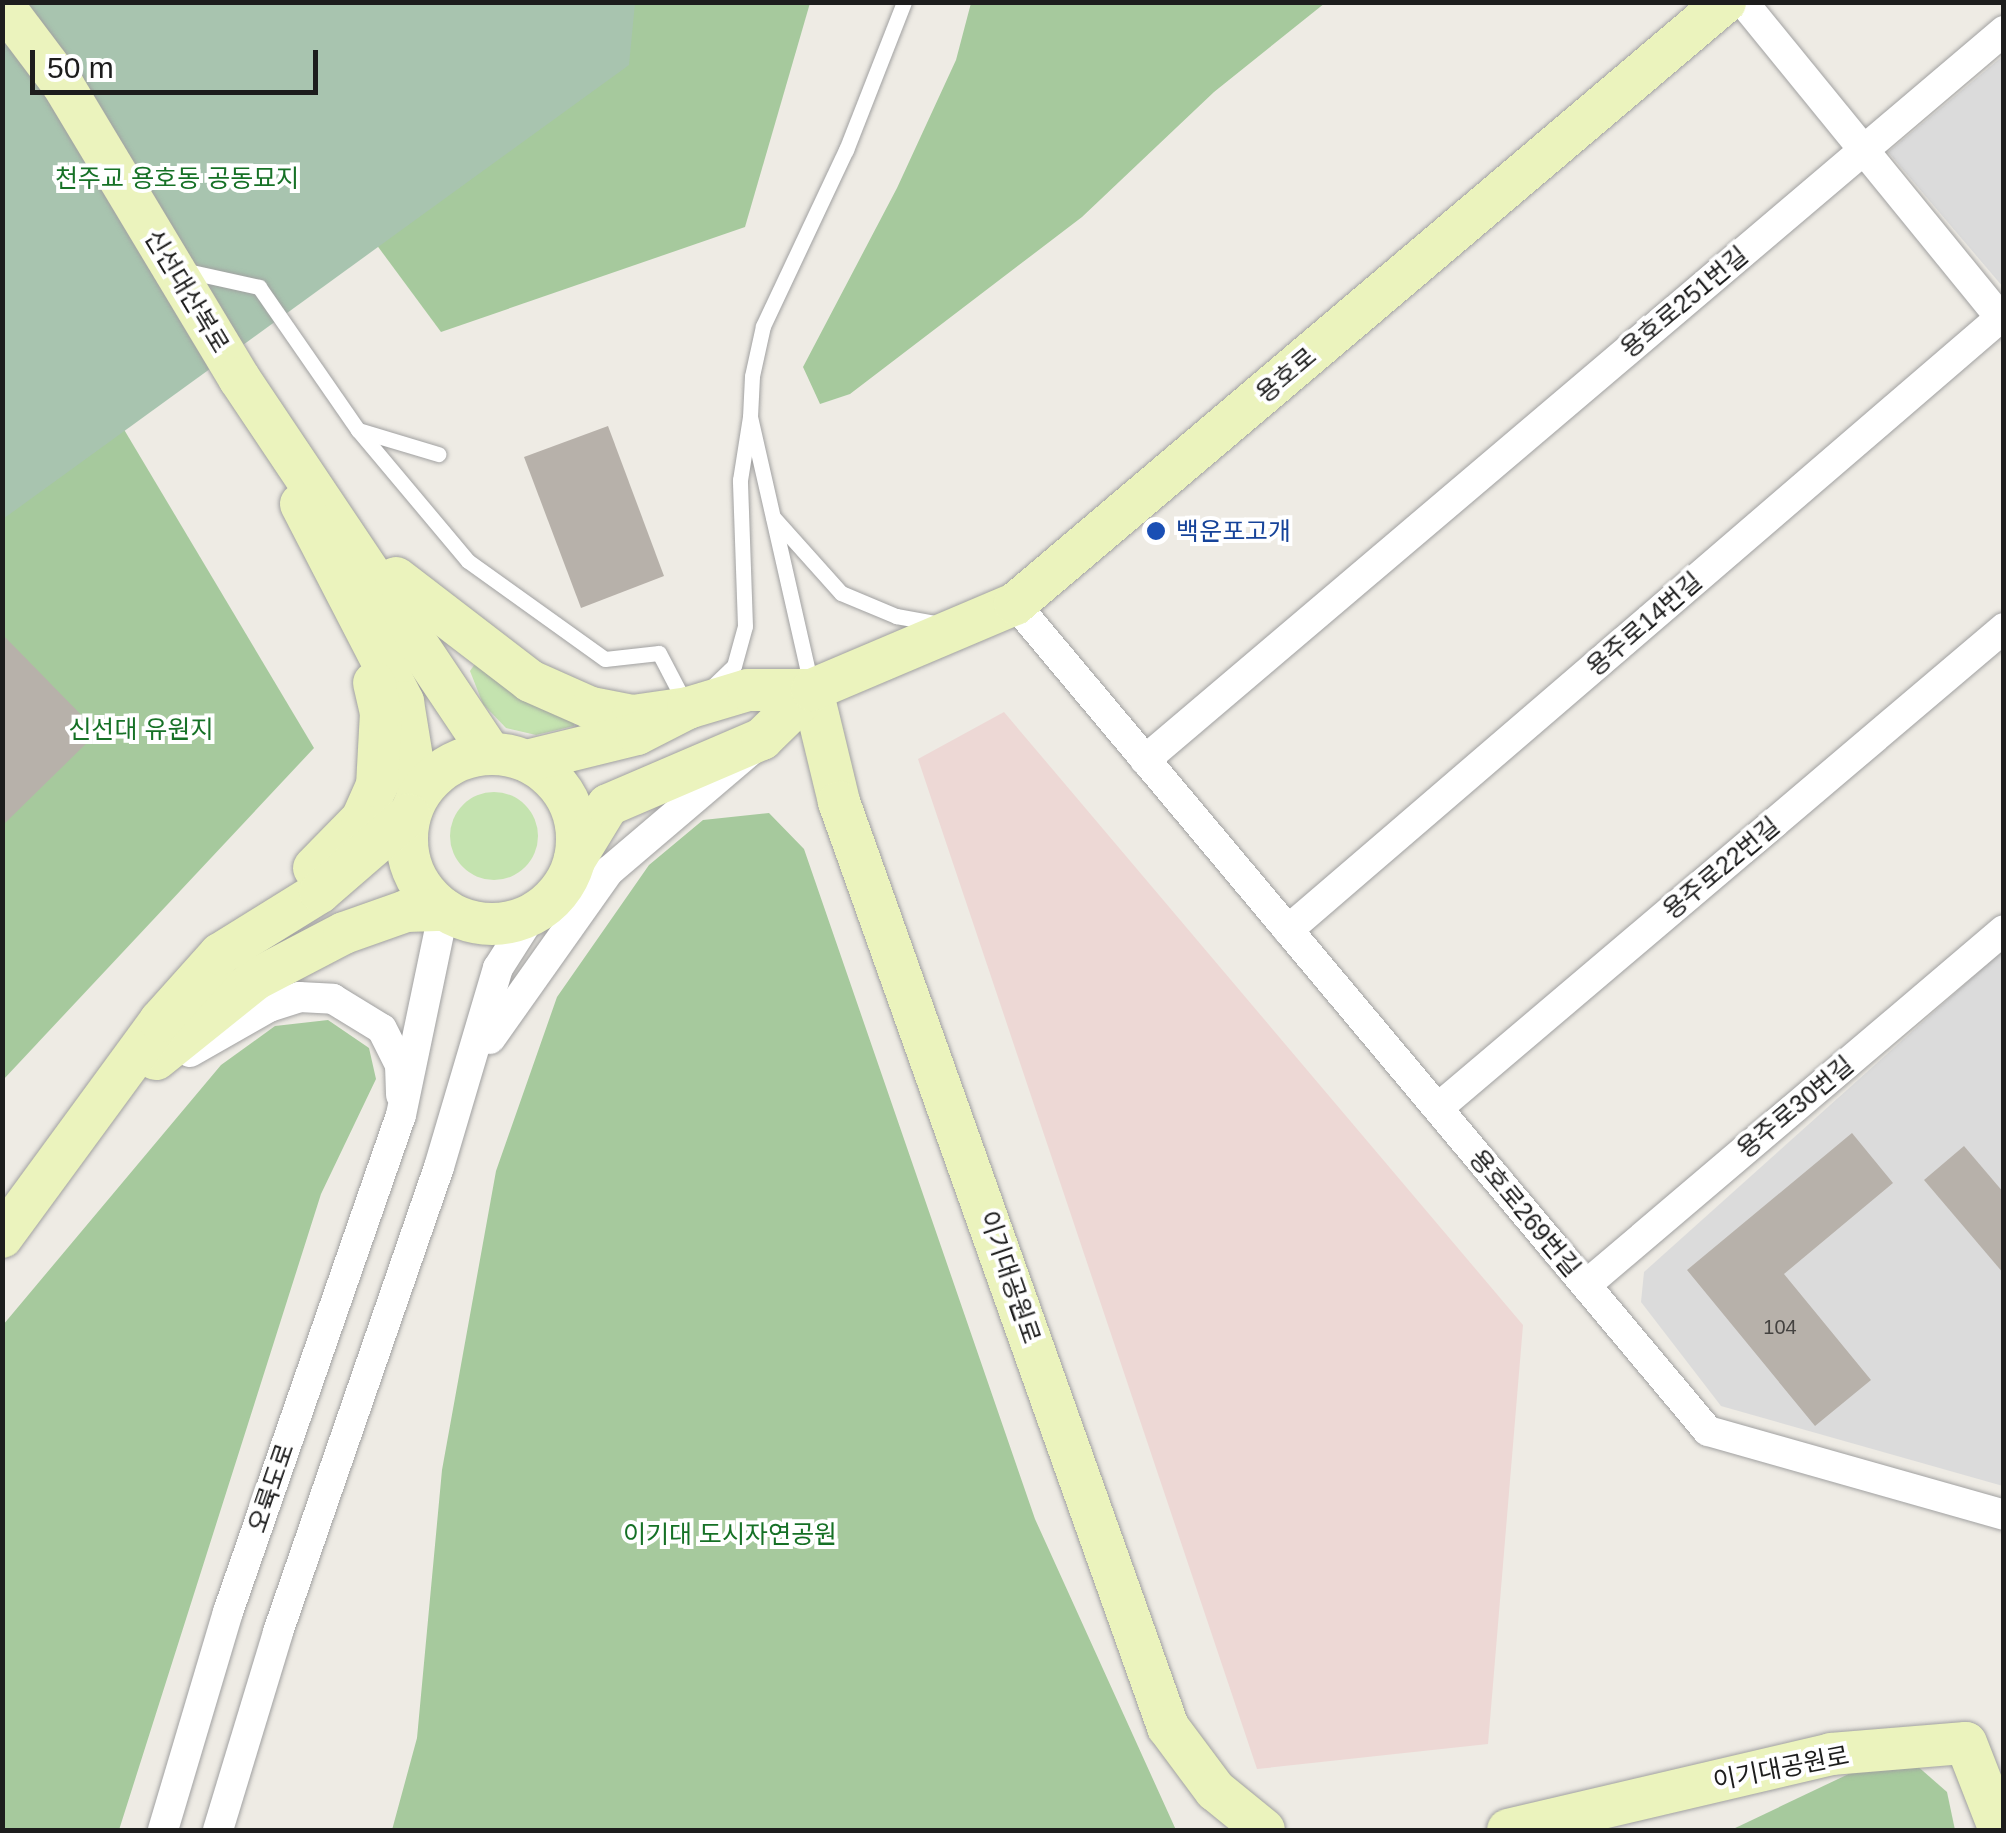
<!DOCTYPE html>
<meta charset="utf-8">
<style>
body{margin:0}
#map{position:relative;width:2006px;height:1833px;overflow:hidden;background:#eeebe4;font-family:Arial,"Noto Sans KR",sans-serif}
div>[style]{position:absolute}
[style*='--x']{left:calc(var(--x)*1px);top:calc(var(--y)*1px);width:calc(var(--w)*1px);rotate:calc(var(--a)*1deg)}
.residential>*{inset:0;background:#dbdbdb}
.commercial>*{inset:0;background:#edd8d5}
.grass>*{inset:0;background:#c4e3af}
.round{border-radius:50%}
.forest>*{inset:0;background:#a6c99d}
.cemetery>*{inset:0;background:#a8c4af}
.building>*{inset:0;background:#b7b1aa}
.roads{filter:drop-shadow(0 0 2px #a1a1a1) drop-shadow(0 0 2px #a1a1a1)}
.lane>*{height:15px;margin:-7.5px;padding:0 7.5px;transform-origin:7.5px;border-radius:7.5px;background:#fff}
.street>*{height:30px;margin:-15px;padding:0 15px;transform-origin:15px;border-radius:15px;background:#fff}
.secondary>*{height:42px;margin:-21px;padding:0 21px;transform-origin:21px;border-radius:21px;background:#ebf3bd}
.secondary>.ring{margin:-21px;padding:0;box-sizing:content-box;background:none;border:42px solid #ebf3bd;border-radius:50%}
.dots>*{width:28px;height:28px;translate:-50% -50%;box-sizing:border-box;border:5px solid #fff;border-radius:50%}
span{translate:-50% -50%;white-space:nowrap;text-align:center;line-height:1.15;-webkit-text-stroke:8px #fff;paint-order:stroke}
.number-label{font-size:20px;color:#444240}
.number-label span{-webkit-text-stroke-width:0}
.park-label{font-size:25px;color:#167126}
.street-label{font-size:25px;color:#1d1d1d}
.transit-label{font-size:25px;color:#164399}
.left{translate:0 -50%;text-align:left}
.frame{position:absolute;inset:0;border:5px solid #1d1d1d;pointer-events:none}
.scale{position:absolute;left:30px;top:50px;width:288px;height:45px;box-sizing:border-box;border:5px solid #1d1d1d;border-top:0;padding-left:12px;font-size:30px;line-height:35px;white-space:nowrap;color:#1d1d1d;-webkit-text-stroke:8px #fff;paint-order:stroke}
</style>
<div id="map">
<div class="residential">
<i style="clip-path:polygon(2003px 56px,2003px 287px,1888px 152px)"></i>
<i style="clip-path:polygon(2003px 950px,2003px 1486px,1721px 1406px,1641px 1302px,1644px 1272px)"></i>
</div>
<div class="commercial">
<i style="clip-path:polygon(1004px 712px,1523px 1325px,1488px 1744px,1257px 1769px,918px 759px)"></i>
</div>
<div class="grass">
<i style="clip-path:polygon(477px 661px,575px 715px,574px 726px,536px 735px,506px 728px,483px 704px,470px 671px)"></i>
<i class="round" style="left:450px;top:792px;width:88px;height:88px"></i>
</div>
<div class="forest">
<i style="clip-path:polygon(198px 3px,810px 3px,745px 227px,441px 332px)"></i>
<i style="clip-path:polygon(971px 3px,1325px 3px,1214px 92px,1082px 217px,850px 394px,820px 404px,803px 367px,897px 188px,956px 60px)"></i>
<i style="clip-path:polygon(2px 225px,314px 748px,3px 1080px,2px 1080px)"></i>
<i style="clip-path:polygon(769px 813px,804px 849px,1035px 1519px,1176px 1830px,392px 1830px,417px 1738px,442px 1470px,496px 1171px,557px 997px,649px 865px,703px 820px)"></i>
<i style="clip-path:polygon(328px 1020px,369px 1048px,376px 1079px,321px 1194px,119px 1830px,3px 1830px,3px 1325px,221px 1065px,275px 1026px)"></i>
<i style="clip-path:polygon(1899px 1750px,1947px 1792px,1955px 1830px,1731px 1830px)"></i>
</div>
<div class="cemetery">
<i style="clip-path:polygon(3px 3px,635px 3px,629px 65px,3px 519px)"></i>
</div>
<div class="building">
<i style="clip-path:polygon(608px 426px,664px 576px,581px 608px,524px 457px)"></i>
<i style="clip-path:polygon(2px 634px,98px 732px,2px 826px)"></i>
<i style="clip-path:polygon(1852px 1133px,1893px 1183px,1784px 1274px,1871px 1380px,1815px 1426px,1687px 1270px)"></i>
<i style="clip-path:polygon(1964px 1146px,2004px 1193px,2004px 1274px,1924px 1180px)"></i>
</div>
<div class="roads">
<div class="lane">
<i style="--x:182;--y:270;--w:79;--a:12.4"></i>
<i style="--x:259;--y:287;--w:174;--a:55.3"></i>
<i style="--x:358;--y:430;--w:84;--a:16.7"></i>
<i style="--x:358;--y:430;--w:171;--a:50"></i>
<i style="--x:468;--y:561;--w:168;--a:35.6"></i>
<i style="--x:605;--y:659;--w:54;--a:-6.3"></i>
<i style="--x:659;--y:653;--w:56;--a:62.5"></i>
<i style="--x:773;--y:517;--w:102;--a:48.2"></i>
<i style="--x:841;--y:593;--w:60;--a:22.7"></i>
<i style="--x:896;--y:616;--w:46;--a:10.1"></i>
<i style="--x:811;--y:685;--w:275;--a:-102.8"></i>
<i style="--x:750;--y:417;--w:41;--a:-87.2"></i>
<i style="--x:752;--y:376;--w:51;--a:-77.6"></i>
<i style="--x:763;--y:326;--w:195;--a:-64.8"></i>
<i style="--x:846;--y:150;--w:159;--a:-68.6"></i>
<i style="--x:712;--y:687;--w:30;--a:-44"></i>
<i style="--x:734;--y:666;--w:41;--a:-74.6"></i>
<i style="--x:745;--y:626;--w:146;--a:-92"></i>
<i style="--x:740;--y:480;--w:64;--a:-81"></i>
</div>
<div class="street">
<i style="--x:1743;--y:2;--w:413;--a:50.8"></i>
<i style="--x:1015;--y:604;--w:1079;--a:50.04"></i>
<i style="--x:1708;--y:1431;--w:308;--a:15.8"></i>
<i style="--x:1145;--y:760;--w:1127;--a:-40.32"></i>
<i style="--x:1288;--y:930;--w:939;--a:-40.68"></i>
<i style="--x:490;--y:1039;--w:206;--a:-54.7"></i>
<i style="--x:609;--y:871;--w:187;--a:-40.4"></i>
<i style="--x:190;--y:1052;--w:91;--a:-29.7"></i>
<i style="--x:269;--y:1007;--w:32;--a:-18"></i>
<i style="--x:299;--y:997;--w:34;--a:3"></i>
<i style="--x:333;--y:999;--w:57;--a:31.5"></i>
<i style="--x:382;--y:1029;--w:40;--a:63.4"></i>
<i style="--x:400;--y:1065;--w:30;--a:88"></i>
<i style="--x:1438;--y:1108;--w:742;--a:-40.3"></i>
<i style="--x:1586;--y:1285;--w:548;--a:-40.34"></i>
<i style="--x:163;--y:1830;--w:227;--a:-73.4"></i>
<i style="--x:228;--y:1612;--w:526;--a:-70.81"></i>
<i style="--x:401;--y:1115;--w:209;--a:-78.2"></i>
<i style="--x:218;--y:1830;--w:207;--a:-73.1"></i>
<i style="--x:278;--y:1632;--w:492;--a:-70.9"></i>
<i style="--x:439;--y:1167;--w:208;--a:-73.5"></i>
<i style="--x:498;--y:968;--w:52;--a:-57.5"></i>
<i style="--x:526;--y:924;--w:37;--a:-43"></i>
</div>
<div class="secondary">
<i style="--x:2;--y:4;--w:101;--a:53"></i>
<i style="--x:63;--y:85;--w:342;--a:59"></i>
<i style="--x:239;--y:378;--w:451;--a:56.2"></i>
<i style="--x:301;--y:504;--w:223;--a:62.7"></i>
<i style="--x:403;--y:702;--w:94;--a:80.8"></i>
<i style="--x:396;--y:578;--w:169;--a:37.5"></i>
<i style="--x:530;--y:681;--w:67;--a:23.9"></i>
<i style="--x:591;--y:708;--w:43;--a:10.8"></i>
<i style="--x:633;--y:716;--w:56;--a:-8.3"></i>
<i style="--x:812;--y:690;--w:115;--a:76.4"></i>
<i style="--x:839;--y:802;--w:982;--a:70.42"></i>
<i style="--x:1168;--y:1727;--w:79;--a:53.3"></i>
<i style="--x:1215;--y:1790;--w:63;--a:39.2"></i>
<i class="ring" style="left:407px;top:754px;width:128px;height:128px"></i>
<i style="--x:527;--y:761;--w:113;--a:-13.8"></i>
<i style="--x:637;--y:734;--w:57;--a:-27"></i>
<i style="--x:688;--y:708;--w:63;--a:-16.7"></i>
<i style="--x:748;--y:690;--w:64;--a:0"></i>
<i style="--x:575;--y:859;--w:63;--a:-58.6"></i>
<i style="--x:608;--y:805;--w:168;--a:-23.2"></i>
<i style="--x:762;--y:739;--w:70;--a:-44.4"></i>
<i style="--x:812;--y:690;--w:220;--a:-23"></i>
<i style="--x:1015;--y:604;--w:931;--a:-40.29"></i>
<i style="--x:314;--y:868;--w:69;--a:-45.6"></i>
<i style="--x:362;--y:819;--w:36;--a:-66"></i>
<i style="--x:377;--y:786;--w:73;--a:-86.9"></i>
<i style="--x:381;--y:713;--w:31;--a:-103"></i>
<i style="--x:156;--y:1059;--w:128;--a:-38.7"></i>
<i style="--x:256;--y:979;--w:99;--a:-27.6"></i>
<i style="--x:344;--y:933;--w:66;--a:-19.5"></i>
<i style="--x:406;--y:911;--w:38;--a:-2"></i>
<i style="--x:2;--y:1237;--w:268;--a:-53.8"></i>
<i style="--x:160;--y:1021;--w:90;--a:-48.2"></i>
<i style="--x:220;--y:954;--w:118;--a:-31.8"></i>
<i style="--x:320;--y:892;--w:118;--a:-40.9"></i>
<i style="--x:1508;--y:1830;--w:332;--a:-13.2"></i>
<i style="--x:1831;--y:1754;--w:135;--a:-4.7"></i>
<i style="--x:1966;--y:1743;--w:93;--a:68.7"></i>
</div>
</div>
<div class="dots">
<i style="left:1156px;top:531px;background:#1a4fb4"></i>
</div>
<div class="number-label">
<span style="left:1780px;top:1327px">104</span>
</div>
<div class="park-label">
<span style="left:177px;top:178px">천주교 용호동 공동묘지</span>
<span style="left:141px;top:729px">신선대 유원지</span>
<span style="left:730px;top:1534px">이기대 도시자연공원</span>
</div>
<div class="street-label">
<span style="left:187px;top:291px;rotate:59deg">신선대산복로</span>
<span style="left:1684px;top:302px;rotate:-40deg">용호로251번길</span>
<span style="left:1286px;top:375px;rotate:-40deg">용호로</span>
<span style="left:1644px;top:624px;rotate:-41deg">용주로14번길</span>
<span style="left:1721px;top:868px;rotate:-40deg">용주로22번길</span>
<span style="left:1795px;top:1107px;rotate:-40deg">용주로30번길</span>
<span style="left:1525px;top:1213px;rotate:50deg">용호로269번길</span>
<span style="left:1010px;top:1277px;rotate:71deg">이기대공원로</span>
<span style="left:271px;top:1488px;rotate:-71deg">오륙도로</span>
<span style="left:1781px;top:1768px;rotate:-11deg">이기대공원로</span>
</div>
<div class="transit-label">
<span class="left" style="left:1176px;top:531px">백운포고개</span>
</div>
<div class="frame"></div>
<div class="scale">50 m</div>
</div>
